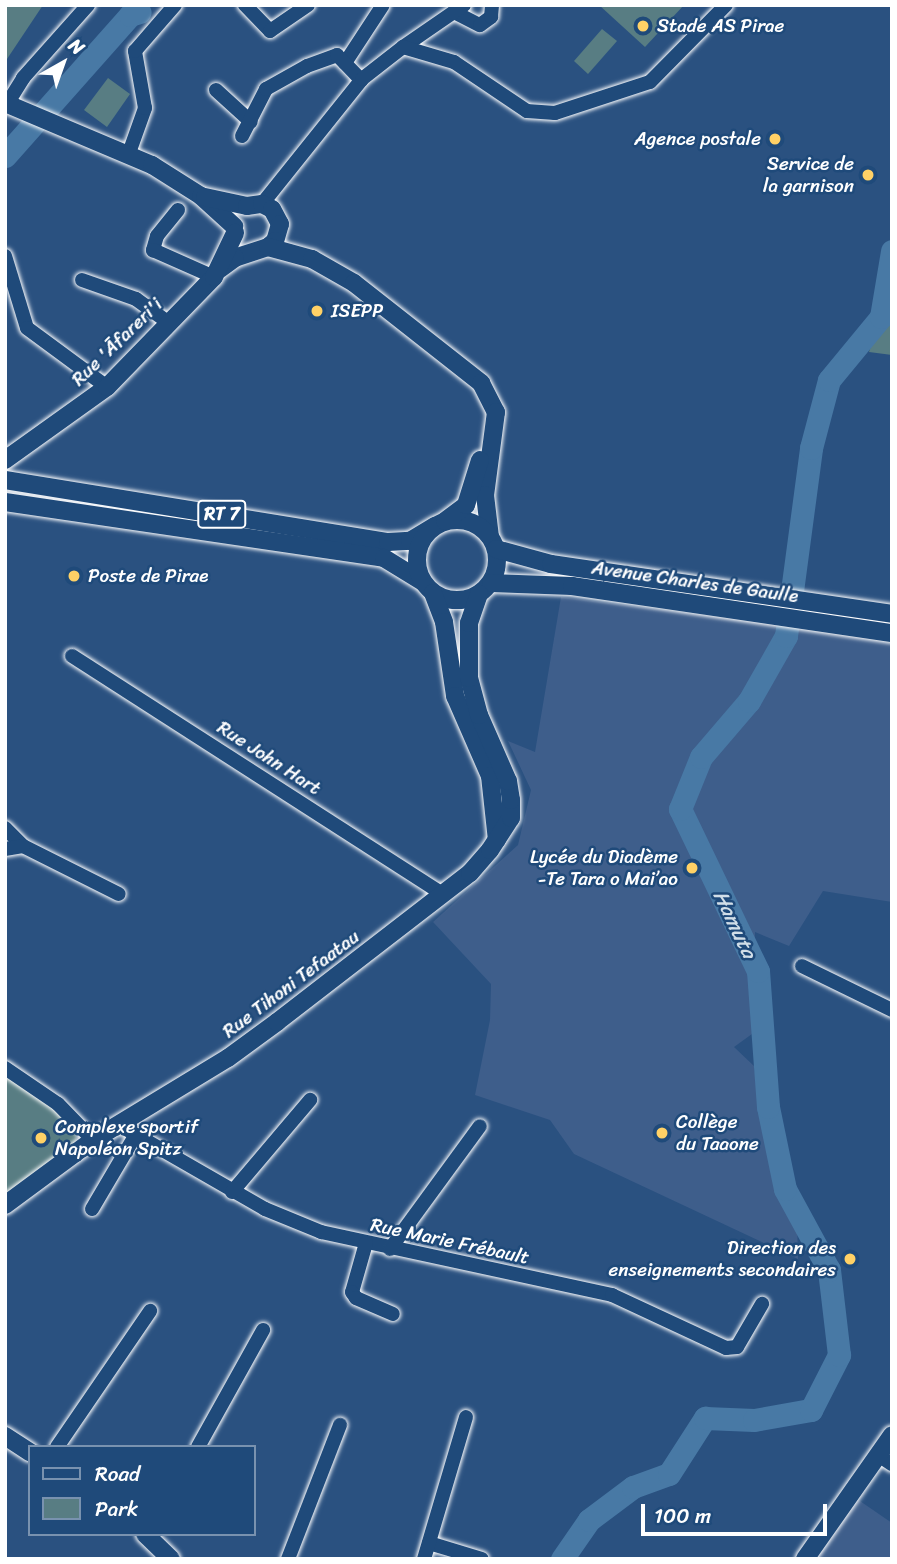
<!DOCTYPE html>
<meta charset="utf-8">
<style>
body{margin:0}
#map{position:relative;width:897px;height:1564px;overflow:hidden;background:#2a5180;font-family:Sriracha,sans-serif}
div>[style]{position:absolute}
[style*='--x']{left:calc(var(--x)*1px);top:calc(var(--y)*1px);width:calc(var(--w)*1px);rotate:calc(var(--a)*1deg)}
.built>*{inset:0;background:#3e5e8b}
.green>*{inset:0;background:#587d83}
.stream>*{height:3.5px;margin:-1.75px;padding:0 1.75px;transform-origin:1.75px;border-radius:1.75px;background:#4879a5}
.river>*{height:23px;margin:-11.5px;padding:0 11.5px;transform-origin:11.5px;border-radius:11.5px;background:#4879a5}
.roads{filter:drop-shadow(0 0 2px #fff) drop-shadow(0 0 2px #fff)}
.minor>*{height:14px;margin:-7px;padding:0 7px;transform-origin:7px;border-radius:7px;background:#1f4a7a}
.major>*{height:18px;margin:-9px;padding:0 9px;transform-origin:9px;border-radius:9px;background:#1f4a7a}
.major>.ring{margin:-9px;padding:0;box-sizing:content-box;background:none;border:18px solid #1f4a7a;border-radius:50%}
.dots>*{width:19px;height:19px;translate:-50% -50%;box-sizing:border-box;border:4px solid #1f4a7a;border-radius:50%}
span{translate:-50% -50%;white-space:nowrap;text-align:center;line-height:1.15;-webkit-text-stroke:5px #1f4a7a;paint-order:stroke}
.shield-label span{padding:2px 5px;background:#1f4a7a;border:2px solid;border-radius:5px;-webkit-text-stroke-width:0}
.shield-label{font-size:18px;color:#fff;font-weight:700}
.poi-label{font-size:19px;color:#fff}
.left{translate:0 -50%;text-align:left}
.right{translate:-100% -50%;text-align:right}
.street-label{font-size:19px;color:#fff}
.water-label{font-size:21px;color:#d1dee8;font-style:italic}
.frame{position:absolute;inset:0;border:7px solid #fff;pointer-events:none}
.legend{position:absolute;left:28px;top:1445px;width:228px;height:91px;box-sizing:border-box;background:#1f4a7a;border:2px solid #7992af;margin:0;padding:9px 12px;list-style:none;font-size:21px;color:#fff}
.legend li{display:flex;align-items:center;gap:14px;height:35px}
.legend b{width:35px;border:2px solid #7992af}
.north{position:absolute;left:28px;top:28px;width:70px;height:70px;-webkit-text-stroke:5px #1f4a7a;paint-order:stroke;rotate:40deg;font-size:19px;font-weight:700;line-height:28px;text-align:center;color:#fff}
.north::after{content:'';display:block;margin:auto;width:24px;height:32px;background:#fff;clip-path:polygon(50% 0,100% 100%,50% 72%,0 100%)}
.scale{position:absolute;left:641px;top:1504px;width:186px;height:32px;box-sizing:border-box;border:4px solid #fff;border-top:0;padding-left:9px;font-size:21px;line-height:24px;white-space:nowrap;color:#fff;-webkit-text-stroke:5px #1f4a7a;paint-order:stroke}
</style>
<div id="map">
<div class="built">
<i style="clip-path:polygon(561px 597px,867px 636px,892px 644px,892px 902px,823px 891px,789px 946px,755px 932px,752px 1034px,734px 1047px,754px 1066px,767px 1147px,797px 1218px,798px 1259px,574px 1154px,550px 1120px,475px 1095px,490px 1020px,491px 984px,433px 922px,518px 845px,531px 790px,508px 741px,535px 752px)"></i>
<i style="clip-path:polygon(857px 1499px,892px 1523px,892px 1559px,812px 1559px)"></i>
</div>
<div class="green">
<i style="clip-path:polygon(5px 5px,43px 5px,5px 62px)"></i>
<i style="clip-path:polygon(599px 5px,684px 5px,645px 47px)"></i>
<i style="clip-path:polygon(602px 29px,617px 41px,588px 74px,574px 61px)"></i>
<i style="clip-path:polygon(108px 78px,130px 94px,107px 127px,84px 110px)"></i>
<i style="clip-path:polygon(892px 284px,892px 355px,869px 352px)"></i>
<i style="clip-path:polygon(5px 1074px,78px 1127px,75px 1149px,5px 1196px)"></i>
</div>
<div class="stream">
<i style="--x:140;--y:12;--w:11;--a:-41"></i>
</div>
<div class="river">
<i style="--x:5;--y:156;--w:188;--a:-48.4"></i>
<i style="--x:130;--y:15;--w:10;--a:-17"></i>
<i style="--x:562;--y:1559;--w:47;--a:-55.3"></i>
<i style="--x:589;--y:1520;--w:55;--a:-36.9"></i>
<i style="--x:633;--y:1487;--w:38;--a:-20"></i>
<i style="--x:669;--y:1474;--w:67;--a:-57.3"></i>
<i style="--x:705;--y:1418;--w:49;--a:2.3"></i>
<i style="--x:754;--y:1420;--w:58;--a:-10"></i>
<i style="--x:811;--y:1410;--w:62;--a:-63"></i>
<i style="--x:839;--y:1355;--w:86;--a:-96.7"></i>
<i style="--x:829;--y:1270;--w:92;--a:-118.5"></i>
<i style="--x:785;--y:1189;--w:84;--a:-101.7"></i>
<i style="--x:768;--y:1107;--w:136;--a:-94.2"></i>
<i style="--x:758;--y:971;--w:180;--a:-115.7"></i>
<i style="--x:680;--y:809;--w:56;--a:-68"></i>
<i style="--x:701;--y:757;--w:74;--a:-49.4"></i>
<i style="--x:749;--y:701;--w:75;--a:-60.4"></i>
<i style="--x:786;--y:636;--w:190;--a:-82.4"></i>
<i style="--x:811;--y:448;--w:70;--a:-75.2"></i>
<i style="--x:829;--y:380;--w:82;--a:-50.5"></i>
<i style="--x:881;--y:317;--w:67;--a:-80.5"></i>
</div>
<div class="roads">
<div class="minor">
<i style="--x:245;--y:5;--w:36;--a:46"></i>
<i style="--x:270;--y:31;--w:46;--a:-34.4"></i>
<i style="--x:454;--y:12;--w:29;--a:27"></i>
<i style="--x:480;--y:25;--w:14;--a:-36"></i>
<i style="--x:491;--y:17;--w:12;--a:-85"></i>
<i style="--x:403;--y:47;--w:74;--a:-34.5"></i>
<i style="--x:345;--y:63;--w:69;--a:-56.8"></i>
<i style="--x:216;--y:90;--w:47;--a:42.4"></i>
<i style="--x:7;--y:104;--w:31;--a:-58"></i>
<i style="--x:23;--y:78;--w:98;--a:-48.3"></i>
<i style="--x:242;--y:136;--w:53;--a:-62.9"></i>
<i style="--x:266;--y:89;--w:47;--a:-29.3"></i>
<i style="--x:307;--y:66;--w:32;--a:-20"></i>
<i style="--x:337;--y:55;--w:35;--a:46"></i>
<i style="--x:129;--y:153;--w:48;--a:-70.4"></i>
<i style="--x:145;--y:108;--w:58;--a:-100"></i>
<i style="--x:135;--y:51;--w:61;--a:-49"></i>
<i style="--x:262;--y:204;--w:160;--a:-51.3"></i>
<i style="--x:362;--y:79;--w:52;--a:-38"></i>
<i style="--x:403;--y:47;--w:53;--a:16.4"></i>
<i style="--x:454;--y:62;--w:88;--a:33.9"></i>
<i style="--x:527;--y:111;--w:28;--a:4"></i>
<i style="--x:555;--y:113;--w:100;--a:-18.1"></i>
<i style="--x:650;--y:82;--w:108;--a:-45.4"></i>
<i style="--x:178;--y:210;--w:33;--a:129"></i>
<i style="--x:157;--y:236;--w:15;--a:106"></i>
<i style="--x:153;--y:250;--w:67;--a:23.9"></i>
<i style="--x:5;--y:256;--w:75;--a:73"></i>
<i style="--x:27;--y:328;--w:99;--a:36.4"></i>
<i style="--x:82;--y:280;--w:57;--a:19.4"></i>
<i style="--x:136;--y:299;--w:41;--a:36"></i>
<i style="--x:72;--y:656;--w:441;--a:32.7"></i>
<i style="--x:5;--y:828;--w:25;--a:45"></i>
<i style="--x:23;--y:846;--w:107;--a:26.6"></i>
<i style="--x:5;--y:849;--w:18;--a:-9"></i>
<i style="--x:802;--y:966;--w:100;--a:26.1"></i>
<i style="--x:5;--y:1068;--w:64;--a:34.2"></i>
<i style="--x:58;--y:1104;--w:50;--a:45.8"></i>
<i style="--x:119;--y:1125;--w:168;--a:29.9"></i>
<i style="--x:265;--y:1209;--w:61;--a:22.3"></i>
<i style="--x:321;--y:1232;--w:298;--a:12.2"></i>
<i style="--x:612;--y:1295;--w:126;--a:24.9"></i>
<i style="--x:726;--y:1348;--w:11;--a:-5"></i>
<i style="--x:737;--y:1347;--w:50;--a:-59.8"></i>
<i style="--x:232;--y:1192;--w:121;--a:-49.7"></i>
<i style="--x:92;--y:1209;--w:85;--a:-59.5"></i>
<i style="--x:366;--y:1243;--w:51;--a:105.9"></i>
<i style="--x:352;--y:1292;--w:7;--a:56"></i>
<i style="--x:356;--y:1298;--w:40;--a:23.4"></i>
<i style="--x:390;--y:1249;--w:152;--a:-53.8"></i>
<i style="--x:57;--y:1447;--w:165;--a:-55.6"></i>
<i style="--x:198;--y:1447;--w:134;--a:-60.9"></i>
<i style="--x:878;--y:1455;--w:17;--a:33"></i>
<i style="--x:429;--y:1543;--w:55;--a:16.8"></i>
<i style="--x:288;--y:1559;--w:144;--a:-68.8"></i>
<i style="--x:424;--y:1559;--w:148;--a:-73.5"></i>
</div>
<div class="major">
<i style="--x:5;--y:103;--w:160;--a:22.9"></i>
<i style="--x:152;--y:165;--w:58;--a:32.3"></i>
<i style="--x:201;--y:196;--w:45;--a:42.3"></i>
<i style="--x:205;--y:197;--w:43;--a:12.1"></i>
<i style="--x:247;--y:206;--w:15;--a:-8"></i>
<i style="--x:262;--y:204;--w:11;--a:27"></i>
<i style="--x:272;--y:209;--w:17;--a:62"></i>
<i style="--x:280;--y:224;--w:18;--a:106"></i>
<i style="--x:275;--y:241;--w:9;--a:139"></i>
<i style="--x:268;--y:247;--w:35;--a:162"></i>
<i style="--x:235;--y:258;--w:19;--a:144"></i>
<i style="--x:268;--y:247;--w:46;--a:15.3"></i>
<i style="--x:312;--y:259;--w:48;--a:29.7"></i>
<i style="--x:354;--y:283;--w:162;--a:38.2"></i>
<i style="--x:481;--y:383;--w:33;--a:63"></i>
<i style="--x:496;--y:412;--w:84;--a:97.5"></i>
<i style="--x:485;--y:495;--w:42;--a:83.2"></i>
<i style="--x:5;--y:460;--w:125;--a:-35.6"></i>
<i style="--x:107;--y:387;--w:153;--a:-45.8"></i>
<i style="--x:214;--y:277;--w:49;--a:-64.5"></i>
<i style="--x:5;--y:480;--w:388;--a:9.2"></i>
<i style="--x:388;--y:542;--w:22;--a:-3"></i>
<i style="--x:410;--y:541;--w:29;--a:-31"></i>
<i style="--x:5;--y:502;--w:383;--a:8.4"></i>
<i style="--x:384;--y:558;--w:46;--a:31.6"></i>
<i class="ring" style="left:417px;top:520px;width:62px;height:62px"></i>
<i style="--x:445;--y:521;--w:26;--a:-37"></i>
<i style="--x:466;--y:505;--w:47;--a:-72.7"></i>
<i style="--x:496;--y:549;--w:57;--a:15.3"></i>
<i style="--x:551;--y:564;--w:345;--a:8.3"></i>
<i style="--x:491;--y:583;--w:81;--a:2.1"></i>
<i style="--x:572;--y:586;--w:323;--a:8.4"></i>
<i style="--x:433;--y:593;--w:31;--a:69"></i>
<i style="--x:444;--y:622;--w:75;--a:81.5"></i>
<i style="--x:455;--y:696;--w:87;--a:66.4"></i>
<i style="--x:490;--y:776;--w:64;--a:83.8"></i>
<i style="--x:5;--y:1205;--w:109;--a:-36.5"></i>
<i style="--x:93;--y:1140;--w:158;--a:-31.3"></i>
<i style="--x:228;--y:1058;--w:61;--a:-36.3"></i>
<i style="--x:277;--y:1022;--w:244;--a:-37.7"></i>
<i style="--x:470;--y:873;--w:30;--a:-49"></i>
<i style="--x:490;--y:850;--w:38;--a:-57"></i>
<i style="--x:511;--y:818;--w:18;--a:-90"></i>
<i style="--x:511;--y:800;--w:19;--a:-99"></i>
<i style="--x:508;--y:781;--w:72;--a:-113.7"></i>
<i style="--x:479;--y:715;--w:38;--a:-105"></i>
<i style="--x:469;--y:678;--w:55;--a:-90"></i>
<i style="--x:469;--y:623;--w:31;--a:-71"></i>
<i style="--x:5;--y:1436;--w:30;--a:33"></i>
<i style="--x:145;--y:1534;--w:36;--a:44"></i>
<i style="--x:805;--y:1559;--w:151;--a:-54.9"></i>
</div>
</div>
<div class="dots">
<i style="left:643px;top:26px;background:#ffd166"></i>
<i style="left:775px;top:139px;background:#ffd166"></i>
<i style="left:868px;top:175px;background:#ffd166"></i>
<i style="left:317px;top:311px;background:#ffd166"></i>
<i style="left:74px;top:576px;background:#ffd166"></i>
<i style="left:692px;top:868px;background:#ffd166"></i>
<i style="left:662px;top:1133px;background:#ffd166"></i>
<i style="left:41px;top:1138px;background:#ffd166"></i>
<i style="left:850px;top:1259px;background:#ffd166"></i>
</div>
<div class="shield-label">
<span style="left:222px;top:514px">RT 7</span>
</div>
<div class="poi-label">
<span class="left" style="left:657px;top:26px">Stade AS Pirae</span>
<span class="right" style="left:761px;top:139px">Agence postale</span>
<span class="right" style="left:854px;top:175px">Service de<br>la garnison</span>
<span class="left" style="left:331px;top:311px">ISEPP</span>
<span class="left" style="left:88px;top:576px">Poste de Pirae</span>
<span class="right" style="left:678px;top:868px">Lycée du Diadème<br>-Te Tara o Mai’ao</span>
<span class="left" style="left:676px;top:1133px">Collège<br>du Taaone</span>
<span class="left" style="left:55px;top:1138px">Complexe sportif<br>Napoléon Spitz</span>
<span class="right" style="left:836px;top:1259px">Direction des<br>enseignements secondaires</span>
</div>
<div class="street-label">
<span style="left:117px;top:342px;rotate:-44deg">Rue 'Āfareri'i</span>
<span style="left:695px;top:582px;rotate:8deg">Avenue Charles de Gaulle</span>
<span style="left:269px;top:758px;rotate:33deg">Rue John Hart</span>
<span style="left:291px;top:984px;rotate:-37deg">Rue Tihoni Tefaatau</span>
<span style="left:450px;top:1241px;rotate:12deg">Rue Marie Frébault</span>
</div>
<div class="water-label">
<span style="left:735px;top:924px;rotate:64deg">Hamuta</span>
</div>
<div class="frame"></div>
<ul class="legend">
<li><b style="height:9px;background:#1f4a7a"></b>Road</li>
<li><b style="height:19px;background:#587d83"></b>Park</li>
</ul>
<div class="north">N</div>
<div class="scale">100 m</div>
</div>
